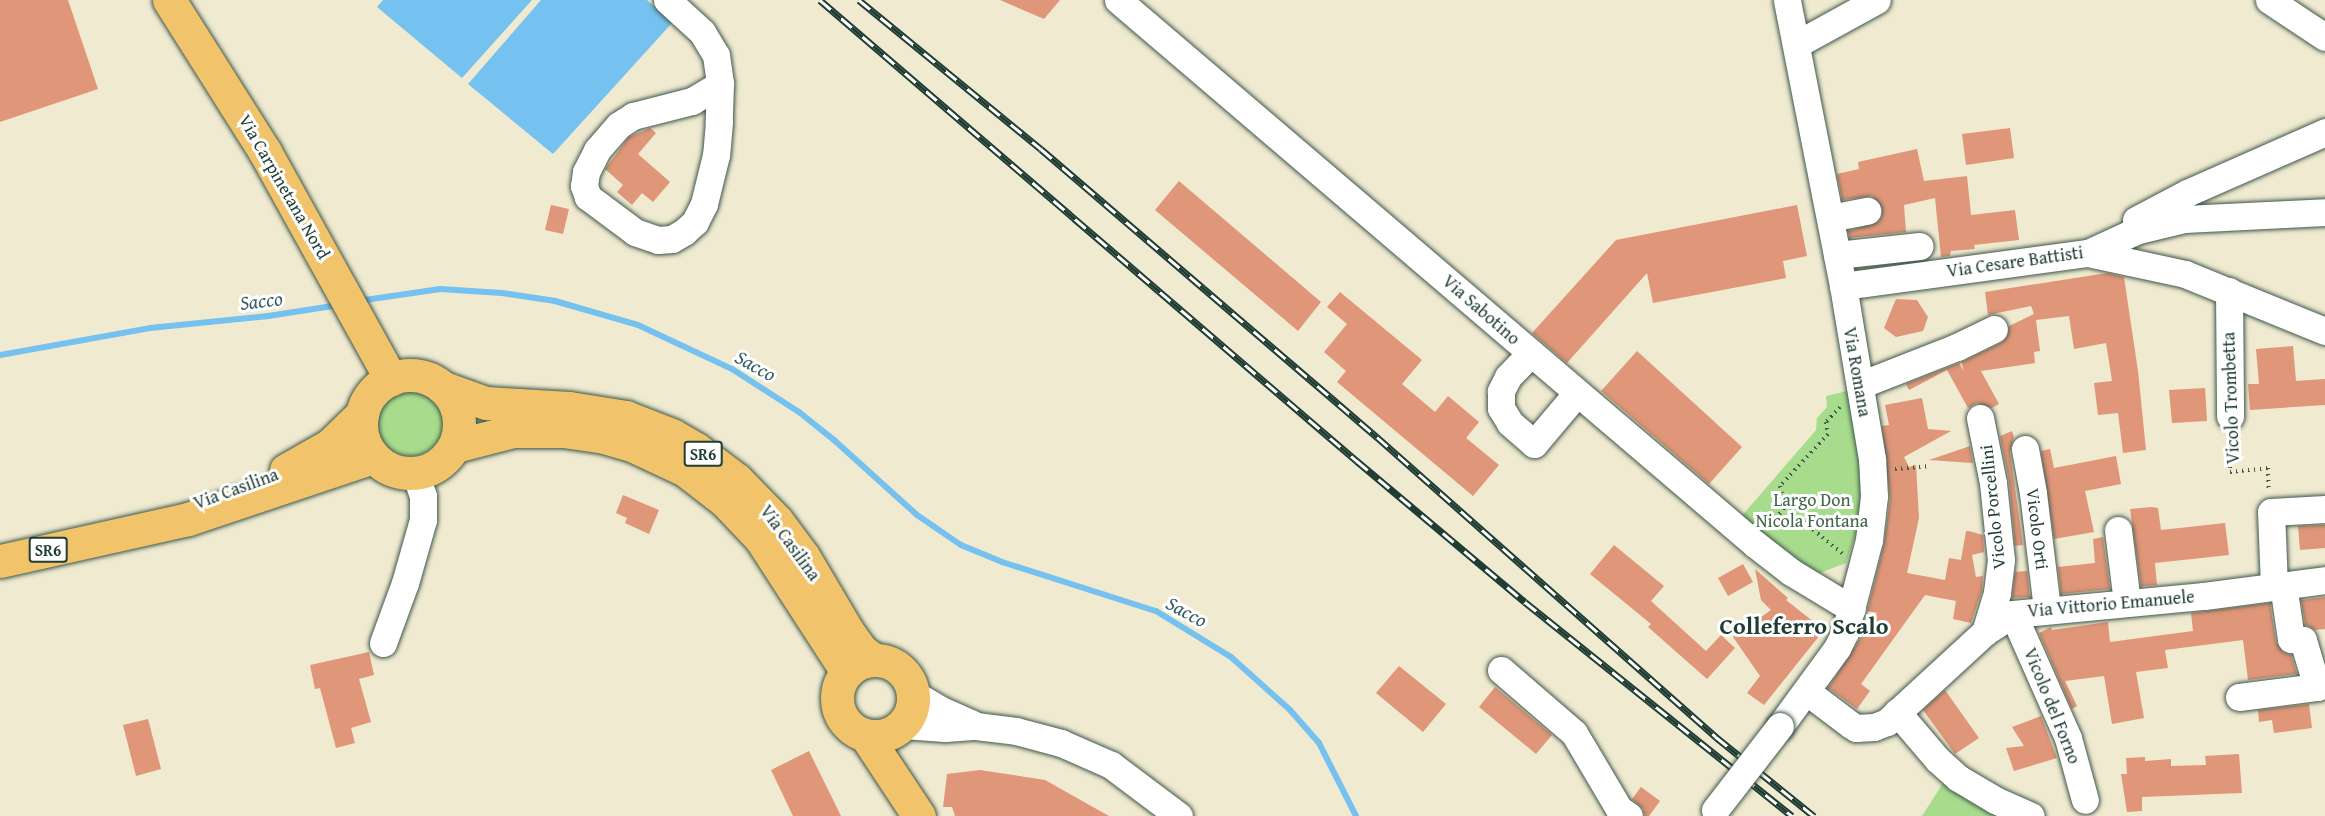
<!DOCTYPE html>
<style>
body{margin:0}
#map{position:relative;width:2325px;height:816px;overflow:hidden;background:#efead0;font-family:"Gentium Book Plus",serif}
div>[style]{position:absolute}
[style*='--x']{left:calc(var(--x)*1px);top:calc(var(--y)*1px);width:calc(var(--w)*1px);rotate:calc(var(--a)*1deg)}
.green>*{inset:0;background:#a8dc8d}
.round{border-radius:50%}
.water>*{inset:0;background:#75c1ef}
.stream>*{height:6px;margin:-3px;padding:0 3px;transform-origin:3px;border-radius:3px;background:#75c1ef}
.building>*{inset:0;background:#e09678}
.path>*{height:4px;margin-top:-2px;transform-origin:0;background:repeating-linear-gradient(90deg,#3e574b 0 1.5px,transparent 0 6px)}
.roads{filter:drop-shadow(0 0 2px #3e574b) drop-shadow(0 0 2px #3e574b)}
.minor>*{height:27px;margin:-13.5px;padding:0 13.5px;transform-origin:13.5px;border-radius:13.5px;background:#fff}
.major>*{height:33px;margin:-16.5px;padding:0 16.5px;transform-origin:16.5px;border-radius:16.5px;background:#f1c36a}
.major>.ring{margin:-16.5px;padding:0;box-sizing:content-box;background:none;border:33px solid #f1c36a;border-radius:50%}
.rail>*{height:7px;margin-top:-3.5px;transform-origin:0;background:repeating-linear-gradient(90deg,#fff 0 14px,#1f3d34 0 28px);box-sizing:border-box;border-block:2px solid #1f3d34}
.bridges{filter:drop-shadow(0 0 2px #3e574b) drop-shadow(0 0 2px #3e574b)}
.minor-bridge>*{height:27px;margin:-13.5px;padding:0 13.5px;transform-origin:13.5px;border-radius:13.5px;background:#fff}
span{translate:-50% -50%;white-space:nowrap;text-align:center;line-height:1.15;-webkit-text-stroke:6px #fff;paint-order:stroke}
.shield-label span{padding:2px 4px;background:#fff;border:2px solid;border-radius:4px;-webkit-text-stroke-width:0}
.shield-label{font-size:16px;color:#1f3d34;font-weight:700}
.street-label{font-size:18px;color:#1f3d34}
.park-label{font-size:18px;color:#41654a}
.water-label{font-size:20px;color:#345e63;font-style:italic}
.district-label{font-size:24px;color:#1f3d34;font-weight:700}
</style>
<div id="map">
<div class="green">
<i class="round" style="left:377px;top:390px;width:66px;height:66px"></i>
<i style="clip-path:polygon(1847px 391px,1864px 476px,1861px 519px,1846px 563px,1812px 576px,1740px 518px,1816px 430px,1817px 418px,1827px 407px,1826px 396px)"></i>
<i style="clip-path:polygon(1943px 783px,1995px 816px,1922px 816px)"></i>
</div>
<div class="water">
<i style="clip-path:polygon(383px 0,532px 0,462px 78px,377px 7px)"></i>
<i style="clip-path:polygon(541px 0,647px 0,672px 23px,553px 154px,468px 84px)"></i>
</div>
<div class="stream">
<i style="--x:358;--y:301;--w:83;--a:-8.3"></i>
<i style="--x:440;--y:289;--w:62;--a:3.7"></i>
<i style="--x:502;--y:293;--w:54;--a:8.6"></i>
<i style="--x:555;--y:301;--w:86;--a:16.1"></i>
<i style="--x:638;--y:325;--w:104;--a:25.1"></i>
<i style="--x:732;--y:369;--w:80;--a:32.7"></i>
<i style="--x:799;--y:412;--w:45;--a:38.7"></i>
<i style="--x:834;--y:440;--w:112;--a:42.1"></i>
<i style="--x:917;--y:515;--w:53;--a:34.3"></i>
<i style="--x:961;--y:545;--w:44;--a:22.5"></i>
<i style="--x:1002;--y:562;--w:162;--a:17.7"></i>
<i style="--x:1156;--y:611;--w:88;--a:31.5"></i>
<i style="--x:1231;--y:657;--w:79;--a:41.9"></i>
<i style="--x:1290;--y:710;--w:44;--a:48.7"></i>
<i style="--x:1319;--y:743;--w:82;--a:63.1"></i>
<i style="--x:0;--y:355;--w:152;--a:-10.2"></i>
<i style="--x:150;--y:328;--w:119;--a:-5.8"></i>
<i style="--x:268;--y:316;--w:72;--a:-8.8"></i>
</div>
<div class="building">
<i style="clip-path:polygon(0 0,68px 0,98px 89px,0 122px)"></i>
<i style="clip-path:polygon(1000px 0,1060px 0,1044px 19px)"></i>
<i style="clip-path:polygon(650px 128px,656px 133px,638px 154px,670px 182px,653px 202px,642px 193px,632px 205px,617px 192px,623px 185px,605px 169px,629px 137px)"></i>
<i style="clip-path:polygon(2010px 128px,2014px 158px,1966px 165px,1962px 134px)"></i>
<i style="clip-path:polygon(1917px 149px,1924px 181px,1967px 176px,1971px 215px,2015px 210px,2019px 240px,1974px 245px,1975px 249px,1951px 251px,1950px 256px,1941px 257px,1935px 198px,1904px 205px,1906px 232px,1850px 238px,1848px 231px,1878px 222px,1882px 216px,1882px 208px,1872px 196px,1842px 200px,1837px 174px,1859px 169px,1858px 162px)"></i>
<i style="clip-path:polygon(1179px 181px,1321px 302px,1298px 331px,1155px 210px)"></i>
<i style="clip-path:polygon(551px 205px,569px 209px,563px 234px,545px 230px)"></i>
<i style="clip-path:polygon(1797px 205px,1807px 256px,1783px 261px,1786px 278px,1653px 303px,1647px 273px,1567px 363px,1532px 333px,1616px 240px)"></i>
<i style="clip-path:polygon(2107px 273px,2124px 277px,2138px 371px,2146px 450px,2123px 453px,2118px 413px,2098px 415px,2094px 383px,2112px 381px,2106px 343px,2074px 349px,2069px 316px,2036px 320px,2040px 351px,2034px 352px,2035px 363px,1981px 371px,1999px 404px,1992px 408px,1977px 403px,1968px 408px,1947px 370px,1909px 390px,1906px 384px,1959px 363px,1963px 370px,1962px 362px,2001px 343px,2007px 337px,2009px 326px,2034px 314px,2031px 306px,1988px 315px,1985px 292px)"></i>
<i style="clip-path:polygon(1340px 292px,1422px 360px,1402px 384px,1435px 412px,1448px 396px,1479px 422px,1466px 438px,1499px 465px,1473px 496px,1337px 382px,1346px 371px,1324px 352px,1347px 324px,1327px 307px)"></i>
<i style="clip-path:polygon(1896px 299px,1917px 300px,1928px 317px,1923px 331px,1896px 337px,1884px 328px)"></i>
<i style="clip-path:polygon(2293px 346px,2296px 381px,2325px 379px,2325px 405px,2250px 410px,2248px 384px,2259px 384px,2256px 349px)"></i>
<i style="clip-path:polygon(1637px 351px,1742px 447px,1709px 484px,1601px 391px)"></i>
<i style="clip-path:polygon(2205px 388px,2207px 421px,2172px 423px,2169px 390px)"></i>
<i style="clip-path:polygon(1922px 398px,1928px 429px,1951px 431px,1904px 457px,1909px 467px,1916px 465px,1919px 518px,1907px 573px,1945px 580px,1949px 558px,1961px 560px,1966px 531px,1969px 531px,1983px 535px,1984px 552px,1972px 555px,1976px 577px,1983px 576px,1982px 590px,1971px 623px,1953px 619px,1956px 601px,1925px 595px,1861px 684px,1870px 691px,1857px 709px,1828px 688px,1877px 613px,1867px 611px,1868px 608px,1884px 544px,1890px 498px,1882px 426px,1889px 425px,1885px 405px)"></i>
<i style="clip-path:polygon(2012px 431px,2014px 437px,2010px 452px,2023px 545px,2015px 546px,2009px 481px,2000px 436px)"></i>
<i style="clip-path:polygon(1970px 446px,1973px 463px,1929px 460px)"></i>
<i style="clip-path:polygon(2050px 449px,2054px 468px,2116px 456px,2121px 484px,2085px 491px,2094px 532px,2054px 539px,2041px 451px)"></i>
<i style="clip-path:polygon(623px 495px,659px 510px,649px 534px,625px 523px,627px 518px,616px 513px)"></i>
<i style="clip-path:polygon(2152px 507px,2158px 508px,2161px 530px,2225px 523px,2229px 555px,2155px 563px,2157px 585px,2141px 586px,2130px 509px)"></i>
<i style="clip-path:polygon(2325px 525px,2325px 548px,2300px 550px,2298px 526px)"></i>
<i style="clip-path:polygon(2103px 537px,2110px 589px,2061px 594px,2058px 567px,2095px 563px,2093px 539px)"></i>
<i style="clip-path:polygon(1614px 545px,1664px 586px,1651px 601px,1706px 651px,1721px 635px,1735px 648px,1707px 679px,1648px 627px,1651px 624px,1590px 574px)"></i>
<i style="clip-path:polygon(1743px 564px,1753px 582px,1728px 596px,1718px 578px)"></i>
<i style="clip-path:polygon(1755px 569px,1788px 598px,1786px 600px,1824px 630px,1764px 705px,1747px 693px,1760px 676px,1733px 637px,1771px 610px,1761px 600px)"></i>
<i style="clip-path:polygon(2027px 571px,2030px 597px,2012px 598px,2015px 572px)"></i>
<i style="clip-path:polygon(2325px 597px,2325px 629px,2315px 630px,2305px 624px,2301px 600px)"></i>
<i style="clip-path:polygon(2270px 603px,2276px 642px,2283px 652px,2291px 655px,2297px 674px,2248px 680px,2243px 640px,2165px 650px,2168px 668px,2136px 672px,2144px 718px,2112px 724px,2104px 676px,2065px 681px,2077px 706px,2072px 709px,2039px 633px,2051px 627px,2052px 630px,2108px 622px,2110px 642px,2193px 631px,2191px 613px)"></i>
<i style="clip-path:polygon(369px 652px,374px 675px,359px 679px,371px 722px,351px 728px,355px 743px,336px 748px,320px 688px,315px 689px,310px 665px)"></i>
<i style="clip-path:polygon(1399px 666px,1446px 704px,1423px 732px,1376px 693px)"></i>
<i style="clip-path:polygon(1495px 687px,1552px 735px,1536px 754px,1479px 707px)"></i>
<i style="clip-path:polygon(1945px 690px,1979px 738px,1955px 754px,1923px 710px)"></i>
<i style="clip-path:polygon(2309px 704px,2312px 728px,2274px 733px,2272px 720px,2259px 722px,2258px 710px)"></i>
<i style="clip-path:polygon(2041px 716px,2057px 758px,2014px 771px,2006px 748px,2024px 746px,2012px 727px)"></i>
<i style="clip-path:polygon(148px 719px,161px 769px,136px 776px,123px 725px)"></i>
<i style="clip-path:polygon(809px 751px,841px 816px,793px 816px,771px 770px)"></i>
<i style="clip-path:polygon(2239px 754px,2242px 793px,2142px 797px,2142px 811px,2127px 812px,2121px 774px,2127px 774px,2126px 758px,2145px 757px,2145px 761px,2171px 759px,2171px 766px,2206px 765px,2205px 756px)"></i>
<i style="clip-path:polygon(980px 770px,1045px 780px,1109px 816px,955px 816px,952px 807px,943px 807px,947px 774px)"></i>
<i style="clip-path:polygon(1641px 787px,1660px 801px,1649px 816px,1645px 816px,1643px 809px,1632px 799px)"></i>
</div>
<div class="path">
<i style="--x:1840;--y:407;--w:21;--a:133"></i>
<i style="--x:1826;--y:422;--w:12;--a:81"></i>
<i style="--x:1828;--y:434;--w:71;--a:132.7"></i>
<i style="--x:1780;--y:486;--w:22;--a:77"></i>
<i style="--x:1785;--y:507;--w:75;--a:39"></i>
<i style="--x:2230;--y:437;--w:35;--a:90"></i>
<i style="--x:2230;--y:472;--w:38;--a:-6"></i>
<i style="--x:2268;--y:468;--w:23;--a:88"></i>
<i style="--x:1895;--y:469;--w:35;--a:-5"></i>
<i style="--x:1768;--y:528;--w:27;--a:-51"></i>
</div>
<div class="roads">
<div class="minor">
<i style="--x:667;--y:0;--w:47;--a:42.4"></i>
<i style="--x:702;--y:32;--w:27;--a:59"></i>
<i style="--x:716;--y:55;--w:29;--a:82"></i>
<i style="--x:720;--y:84;--w:38;--a:92"></i>
<i style="--x:719;--y:122;--w:33;--a:95"></i>
<i style="--x:716;--y:155;--w:50;--a:103.8"></i>
<i style="--x:704;--y:204;--w:20;--a:117"></i>
<i style="--x:695;--y:222;--w:15;--a:138"></i>
<i style="--x:684;--y:232;--w:14;--a:150"></i>
<i style="--x:672;--y:239;--w:14;--a:176"></i>
<i style="--x:658;--y:240;--w:24;--a:-161"></i>
<i style="--x:635;--y:232;--w:59;--a:-143.3"></i>
<i style="--x:588;--y:197;--w:12;--a:-110"></i>
<i style="--x:584;--y:186;--w:14;--a:-82"></i>
<i style="--x:586;--y:172;--w:25;--a:-63"></i>
<i style="--x:597;--y:150;--w:33;--a:-49"></i>
<i style="--x:619;--y:125;--w:17;--a:-33"></i>
<i style="--x:633;--y:116;--w:61;--a:-14.3"></i>
<i style="--x:692;--y:101;--w:33;--a:-31"></i>
<i style="--x:1118;--y:0;--w:838;--a:40.5"></i>
<i style="--x:1755;--y:544;--w:46;--a:37.9"></i>
<i style="--x:1791;--y:572;--w:71;--a:31.2"></i>
<i style="--x:2269;--y:0;--w:67;--a:33.5"></i>
<i style="--x:1797;--y:44;--w:91;--a:-28.8"></i>
<i style="--x:1830;--y:218;--w:38;--a:-11"></i>
<i style="--x:2136;--y:220;--w:58;--a:-27.9"></i>
<i style="--x:2187;--y:193;--w:151;--a:-23.8"></i>
<i style="--x:2088;--y:253;--w:99;--a:12.2"></i>
<i style="--x:2185;--y:274;--w:151;--a:22.2"></i>
<i style="--x:1837;--y:255;--w:83;--a:-6.2"></i>
<i style="--x:1843;--y:286;--w:247;--a:-7.7"></i>
<i style="--x:2088;--y:253;--w:55;--a:-24.7"></i>
<i style="--x:2138;--y:230;--w:47;--a:-13.4"></i>
<i style="--x:2184;--y:219;--w:141;--a:-2.8"></i>
<i style="--x:2229;--y:291;--w:125;--a:89.5"></i>
<i style="--x:1531;--y:353;--w:33;--a:134"></i>
<i style="--x:1508;--y:377;--w:16;--a:117"></i>
<i style="--x:1501;--y:391;--w:17;--a:90"></i>
<i style="--x:1501;--y:408;--w:17;--a:59"></i>
<i style="--x:1510;--y:423;--w:32;--a:41"></i>
<i style="--x:1534;--y:444;--w:67;--a:-49.9"></i>
<i style="--x:1860;--y:385;--w:104;--a:-21.4"></i>
<i style="--x:1957;--y:347;--w:41;--a:-25.9"></i>
<i style="--x:1980;--y:418;--w:66;--a:78.7"></i>
<i style="--x:1993;--y:483;--w:77;--a:84.1"></i>
<i style="--x:2001;--y:560;--w:33;--a:97"></i>
<i style="--x:1997;--y:593;--w:41;--a:107.1"></i>
<i style="--x:2025;--y:449;--w:45;--a:79.7"></i>
<i style="--x:2033;--y:493;--w:117;--a:83.1"></i>
<i style="--x:2118;--y:530;--w:73;--a:82.9"></i>
<i style="--x:2274;--y:586;--w:74;--a:-92.3"></i>
<i style="--x:2271;--y:512;--w:54;--a:-3.2"></i>
<i style="--x:2013;--y:614;--w:136;--a:66.1"></i>
<i style="--x:2068;--y:738;--w:64;--a:74.7"></i>
<i style="--x:383;--y:643;--w:64;--a:-69.9"></i>
<i style="--x:405;--y:583;--w:66;--a:-74.1"></i>
<i style="--x:423;--y:520;--w:24;--a:-90"></i>
<i style="--x:423;--y:496;--w:24;--a:-109"></i>
<i style="--x:1501;--y:670;--w:96;--a:40.8"></i>
<i style="--x:1574;--y:733;--w:88;--a:59.4"></i>
<i style="--x:1619;--y:809;--w:12;--a:35"></i>
<i style="--x:913;--y:690;--w:6;--a:59"></i>
<i style="--x:916;--y:695;--w:27;--a:31"></i>
<i style="--x:939;--y:709;--w:36;--a:24"></i>
<i style="--x:1806;--y:691;--w:56;--a:37.1"></i>
<i style="--x:1851;--y:725;--w:6;--a:31"></i>
<i style="--x:1856;--y:728;--w:18;--a:-3"></i>
<i style="--x:1874;--y:727;--w:14;--a:-21"></i>
<i style="--x:1887;--y:722;--w:133;--a:-42.6"></i>
<i style="--x:1985;--y:632;--w:33;--a:-33"></i>
<i style="--x:2013;--y:614;--w:192;--a:-5.4"></i>
<i style="--x:2204;--y:596;--w:122;--a:-7.5"></i>
<i style="--x:2239;--y:697;--w:79;--a:-7.3"></i>
<i style="--x:2317;--y:687;--w:49;--a:-106.6"></i>
<i style="--x:2303;--y:640;--w:12;--a:-175"></i>
<i style="--x:2291;--y:639;--w:55;--a:-98.4"></i>
<i style="--x:1897;--y:712;--w:63;--a:49.5"></i>
<i style="--x:1938;--y:760;--w:27;--a:42"></i>
<i style="--x:1958;--y:778;--w:43;--a:30.7"></i>
<i style="--x:1995;--y:800;--w:39;--a:24"></i>
<i style="--x:903;--y:725;--w:42;--a:4.1"></i>
<i style="--x:945;--y:728;--w:31;--a:-4"></i>
<i style="--x:976;--y:726;--w:40;--a:7.1"></i>
<i style="--x:1016;--y:731;--w:47;--a:14.9"></i>
<i style="--x:1061;--y:743;--w:55;--a:23.7"></i>
<i style="--x:1111;--y:765;--w:85;--a:36.9"></i>
<i style="--x:1780;--y:726;--w:97;--a:-53.8"></i>
<i style="--x:1837;--y:648;--w:18;--a:-63"></i>
<i style="--x:1845;--y:632;--w:95;--a:-75.4"></i>
<i style="--x:1869;--y:540;--w:44;--a:-83.5"></i>
<i style="--x:1874;--y:496;--w:37;--a:-93"></i>
<i style="--x:1872;--y:459;--w:175;--a:-99.5"></i>
<i style="--x:1843;--y:286;--w:291;--a:-101.1"></i>
</div>
<div class="major">
<i style="--x:169;--y:0;--w:180;--a:57.7"></i>
<i style="--x:265;--y:152;--w:260;--a:61"></i>
<i class="ring" style="left:361px;top:375px;width:65px;height:65px"></i>
<i style="--x:444;--y:388;--w:45;--a:19.7"></i>
<i style="--x:486;--y:403;--w:83;--a:3.4"></i>
<i style="--x:569;--y:408;--w:58;--a:9"></i>
<i style="--x:626;--y:417;--w:49;--a:21.4"></i>
<i style="--x:672;--y:435;--w:28;--a:30"></i>
<i style="--x:696;--y:449;--w:51;--a:37.1"></i>
<i style="--x:737;--y:480;--w:57;--a:45.7"></i>
<i style="--x:777;--y:521;--w:44;--a:53.4"></i>
<i style="--x:803;--y:556;--w:88;--a:59.4"></i>
<i style="--x:848;--y:632;--w:24;--a:54"></i>
<i style="--x:862;--y:651;--w:15;--a:37"></i>
<i style="--x:455;--y:446;--w:60;--a:-14.5"></i>
<i style="--x:513;--y:431;--w:50;--a:0"></i>
<i style="--x:563;--y:431;--w:37;--a:8"></i>
<i style="--x:600;--y:436;--w:35;--a:16"></i>
<i style="--x:634;--y:446;--w:56;--a:25.2"></i>
<i style="--x:685;--y:470;--w:51;--a:37.8"></i>
<i style="--x:725;--y:501;--w:52;--a:46.5"></i>
<i style="--x:761;--y:539;--w:158;--a:57.1"></i>
<i style="--x:286;--y:470;--w:51;--a:-29.6"></i>
<i style="--x:330;--y:445;--w:45;--a:-44.1"></i>
<i style="--x:0;--y:561;--w:193;--a:-12.6"></i>
<i style="--x:188;--y:519;--w:195;--a:-18.5"></i>
<i class="ring" style="left:837px;top:660px;width:43px;height:43px"></i>
<i style="--x:866;--y:736;--w:96;--a:56.5"></i>
</div>
</div>
<div class="rail">
<i style="--x:820;--y:0;--w:708;--a:40.65"></i>
<i style="--x:1357;--y:461;--w:219;--a:40"></i>
<i style="--x:1525;--y:602;--w:342;--a:38.7"></i>
<i style="--x:859;--y:0;--w:235;--a:39.3"></i>
<i style="--x:1041;--y:149;--w:443;--a:40.6"></i>
<i style="--x:1377;--y:437;--w:453;--a:41.5"></i>
<i style="--x:1716;--y:737;--w:126;--a:38.9"></i>
</div>
<div class="bridges">
<div class="minor-bridge">
<i style="--x:1715;--y:810;--w:106;--a:-52.3"></i>
</div>
</div>
<div class="shield-label">
<span style="left:703px;top:454px">SR6</span>
<span style="left:48px;top:550px">SR6</span>
</div>
<div class="street-label">
<span style="left:284px;top:187px;rotate:60deg">Via Carpinetana Nord</span>
<span style="left:2015px;top:262px;rotate:-8deg">Via Cesare Battisti</span>
<span style="left:1481px;top:310px;rotate:41deg">Via Sabotino</span>
<span style="left:1857px;top:372px;rotate:80deg">Via Romana</span>
<span style="left:2231px;top:398px;rotate:-92deg">Vicolo Trombetta</span>
<span style="left:236px;top:489px;rotate:-20deg">Via Casilina</span>
<span style="left:1993px;top:507px;rotate:-96deg">Vicolo Porcellini</span>
<span style="left:2037px;top:529px;rotate:83deg">Vicolo Orti</span>
<span style="left:790px;top:543px;rotate:54deg">Via Casilina</span>
<span style="left:2111px;top:604px;rotate:-5deg">Via Vittorio Emanuele</span>
<span style="left:2052px;top:706px;rotate:68deg">Vicolo del Forno</span>
</div>
<div class="park-label">
<span style="left:1812px;top:511px">Largo Don<br>Nicola Fontana</span>
</div>
<div class="water-label">
<span style="left:261px;top:300px;rotate:-7deg">Sacco</span>
<span style="left:756px;top:365px;rotate:29deg">Sacco</span>
<span style="left:1187px;top:611px;rotate:28deg">Sacco</span>
</div>
<div class="district-label">
<span style="left:1804px;top:626px">Colleferro Scalo</span>
</div>
</div>
